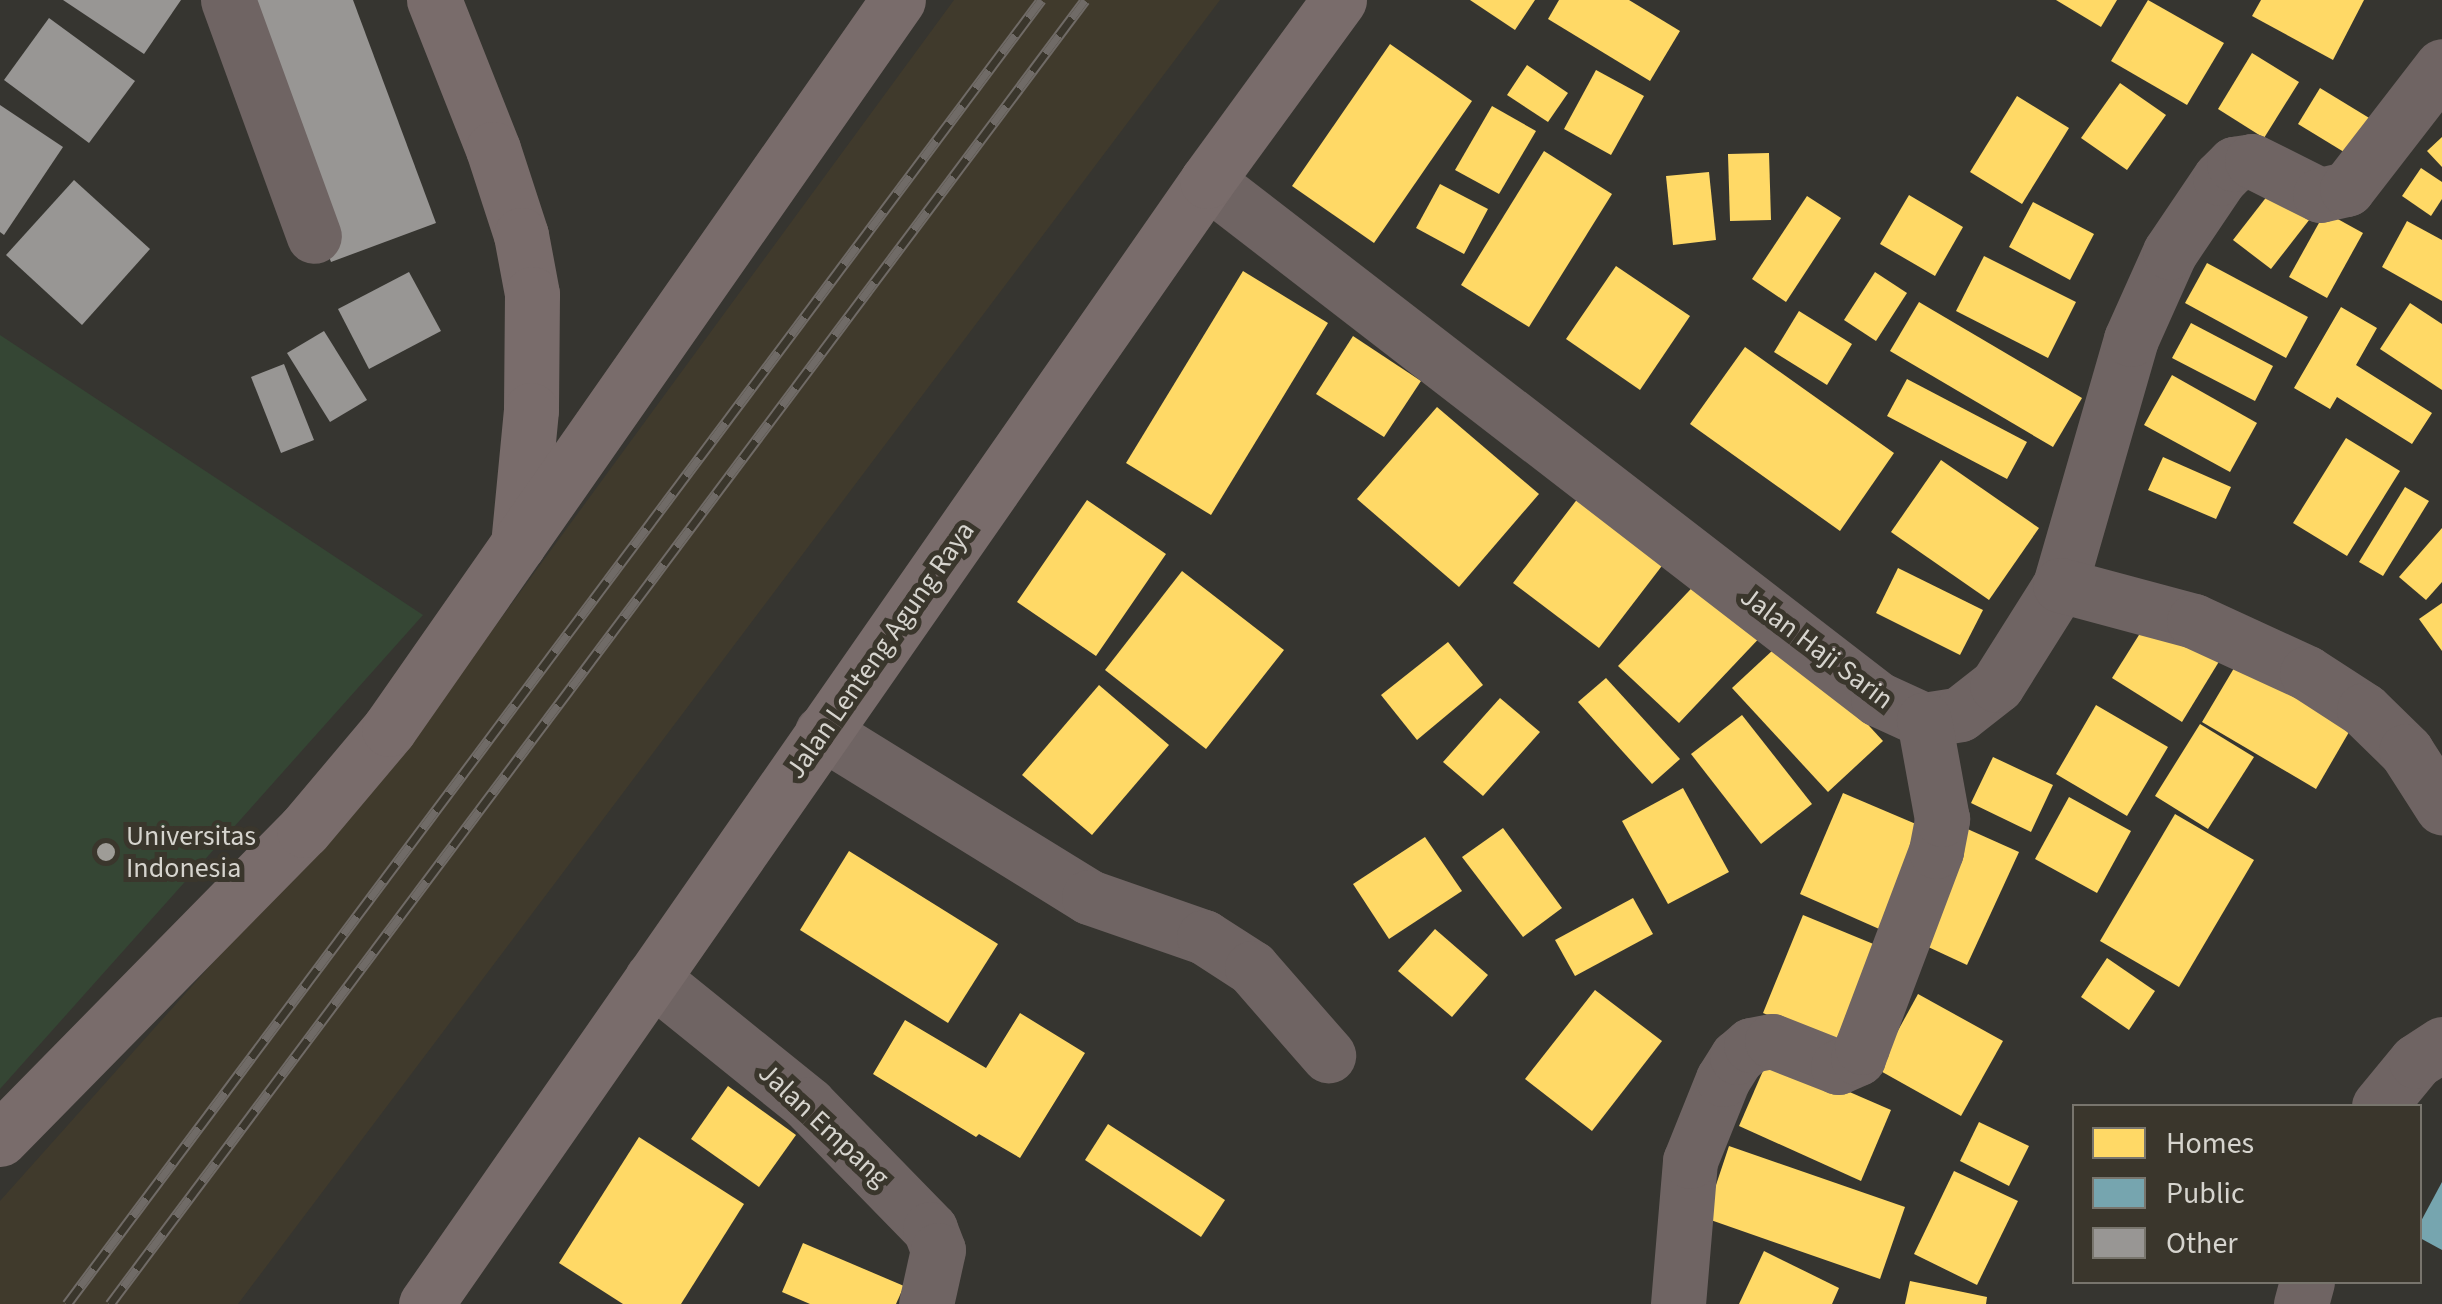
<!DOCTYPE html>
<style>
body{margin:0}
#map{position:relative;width:2442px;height:1304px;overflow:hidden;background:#363530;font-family:"Source Sans 3",sans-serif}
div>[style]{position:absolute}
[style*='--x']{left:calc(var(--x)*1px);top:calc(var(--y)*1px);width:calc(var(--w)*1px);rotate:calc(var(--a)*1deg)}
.built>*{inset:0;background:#403a2c}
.green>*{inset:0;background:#354634}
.homes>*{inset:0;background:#ffd966}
.public>*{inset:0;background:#76a5af}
.building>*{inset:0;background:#989694}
.minor>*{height:55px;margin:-27.5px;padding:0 27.5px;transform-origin:27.5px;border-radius:27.5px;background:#6f6463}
.major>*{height:55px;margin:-27.5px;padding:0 27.5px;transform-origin:27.5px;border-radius:27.5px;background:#796c6b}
.rail>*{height:11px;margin-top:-5.5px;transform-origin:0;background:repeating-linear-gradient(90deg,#3a362c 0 22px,#706b67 0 44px);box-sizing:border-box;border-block:2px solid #706b67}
.dots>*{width:28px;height:28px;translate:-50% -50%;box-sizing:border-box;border:5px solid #3a362c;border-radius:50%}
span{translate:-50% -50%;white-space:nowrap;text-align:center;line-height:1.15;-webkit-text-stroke:10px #3a362c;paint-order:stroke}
.street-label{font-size:28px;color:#d6d4ce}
.poi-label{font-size:28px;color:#d6d4ce}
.left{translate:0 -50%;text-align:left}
.legend{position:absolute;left:2072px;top:1104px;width:350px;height:180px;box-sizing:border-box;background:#3a362c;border:2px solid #78756d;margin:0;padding:12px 18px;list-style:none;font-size:30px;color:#d6d4ce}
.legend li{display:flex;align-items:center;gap:20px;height:50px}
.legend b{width:50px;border:2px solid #78756d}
</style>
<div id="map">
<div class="built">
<i style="clip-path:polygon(954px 0,1220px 0,238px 1304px,0 1304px,0 1201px,411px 741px)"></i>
</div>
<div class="green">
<i style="clip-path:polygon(0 335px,423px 615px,0 1089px)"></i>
</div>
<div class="homes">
<i style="clip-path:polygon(1470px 0,1535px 0,1515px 30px)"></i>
<i style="clip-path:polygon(1559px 0,1629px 0,1680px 31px,1650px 81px,1548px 19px)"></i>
<i style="clip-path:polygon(2056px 0,2117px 0,2101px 27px)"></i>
<i style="clip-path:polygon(2148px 0,2224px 43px,2187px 105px,2111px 61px)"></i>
<i style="clip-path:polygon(2261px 0,2364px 0,2333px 60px,2252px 16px)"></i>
<i style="clip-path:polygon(1390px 44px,1472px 101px,1374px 243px,1292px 186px)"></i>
<i style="clip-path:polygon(2252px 53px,2299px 82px,2264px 138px,2218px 109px)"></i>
<i style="clip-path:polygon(1527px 65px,1568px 93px,1548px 122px,1507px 95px)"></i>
<i style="clip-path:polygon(1596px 70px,1644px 96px,1611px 155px,1564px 129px)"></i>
<i style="clip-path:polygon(2120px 83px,2166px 115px,2127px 170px,2081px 138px)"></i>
<i style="clip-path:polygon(2320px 88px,2384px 127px,2362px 163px,2298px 124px)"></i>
<i style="clip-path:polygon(2017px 96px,2069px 128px,2022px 204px,1970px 172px)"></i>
<i style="clip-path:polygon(1492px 106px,1536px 131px,1499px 194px,1455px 170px)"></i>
<i style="clip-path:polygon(2442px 137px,2442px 167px,2427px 151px)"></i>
<i style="clip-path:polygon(1544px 151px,1612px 194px,1529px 327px,1461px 285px)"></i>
<i style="clip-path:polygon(1769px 153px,1771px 220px,1730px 221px,1728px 154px)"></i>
<i style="clip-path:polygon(2421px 168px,2442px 182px,2442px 199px,2431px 216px,2402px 196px)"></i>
<i style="clip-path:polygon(1709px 172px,1716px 240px,1673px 245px,1666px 176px)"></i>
<i style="clip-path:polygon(2282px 177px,2320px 206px,2271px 269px,2233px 240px)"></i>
<i style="clip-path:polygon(1440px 184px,1488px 209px,1464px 254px,1416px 228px)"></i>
<i style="clip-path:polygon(1909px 195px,1963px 227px,1935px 276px,1880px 244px)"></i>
<i style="clip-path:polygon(1807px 196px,1841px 218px,1786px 302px,1752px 279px)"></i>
<i style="clip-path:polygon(2033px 202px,2094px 234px,2070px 280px,2009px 247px)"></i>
<i style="clip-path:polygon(2325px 212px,2363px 233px,2327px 298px,2289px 277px)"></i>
<i style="clip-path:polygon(2407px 221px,2442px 240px,2442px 301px,2382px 267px)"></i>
<i style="clip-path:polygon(1984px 256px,2076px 302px,2048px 358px,1956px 311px)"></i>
<i style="clip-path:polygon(2207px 263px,2308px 317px,2286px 358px,2185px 303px)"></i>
<i style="clip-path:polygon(1616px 266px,1690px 316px,1640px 390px,1566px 339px)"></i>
<i style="clip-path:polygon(1243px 271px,1328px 323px,1211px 515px,1126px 463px)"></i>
<i style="clip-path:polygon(1875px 272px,1907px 293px,1876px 341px,1844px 320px)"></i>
<i style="clip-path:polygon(1919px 302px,2082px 398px,2053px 447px,1890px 351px)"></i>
<i style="clip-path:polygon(2410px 303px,2442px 324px,2442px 390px,2380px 349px)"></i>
<i style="clip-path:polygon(2341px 307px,2377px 328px,2356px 365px,2432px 413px,2412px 444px,2337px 397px,2330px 409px,2294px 388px)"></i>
<i style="clip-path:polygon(1799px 311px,1852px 344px,1827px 385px,1774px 352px)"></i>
<i style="clip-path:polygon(2191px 323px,2273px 366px,2255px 401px,2172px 358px)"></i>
<i style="clip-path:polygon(1353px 336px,1421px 381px,1384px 437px,1316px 394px)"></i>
<i style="clip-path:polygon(1745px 347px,1894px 453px,1840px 531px,1690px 424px)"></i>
<i style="clip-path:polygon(2172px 375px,2257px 423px,2230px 472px,2144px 425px)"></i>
<i style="clip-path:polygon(1907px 379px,2027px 442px,2007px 479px,1887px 416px)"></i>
<i style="clip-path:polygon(1437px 407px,1539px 494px,1459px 587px,1357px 499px)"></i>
<i style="clip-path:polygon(2346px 438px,2400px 471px,2347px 556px,2293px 523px)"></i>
<i style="clip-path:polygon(2163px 457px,2231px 487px,2216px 519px,2148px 490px)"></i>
<i style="clip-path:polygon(1941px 460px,2039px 528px,1989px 600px,1891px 532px)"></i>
<i style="clip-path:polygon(2405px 487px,2429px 501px,2383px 576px,2359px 562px)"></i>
<i style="clip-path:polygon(1585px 489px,1671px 554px,1599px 648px,1513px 583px)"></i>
<i style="clip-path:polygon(1087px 500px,1166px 554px,1096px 656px,1017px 602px)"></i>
<i style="clip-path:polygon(2442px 528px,2442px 582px,2426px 600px,2399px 577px)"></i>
<i style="clip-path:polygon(1898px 568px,1983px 610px,1960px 655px,1876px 613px)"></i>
<i style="clip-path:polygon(1182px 571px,1284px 650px,1206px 749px,1105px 670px)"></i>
<i style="clip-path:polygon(1705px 574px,1766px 631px,1679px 723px,1618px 666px)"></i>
<i style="clip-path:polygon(2442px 603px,2442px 651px,2419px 619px)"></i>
<i style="clip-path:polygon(2154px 611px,2223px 655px,2182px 722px,2112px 678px)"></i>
<i style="clip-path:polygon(1787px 637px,1883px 741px,1828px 792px,1732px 688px)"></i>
<i style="clip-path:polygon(1448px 642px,1483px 685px,1417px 740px,1381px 695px)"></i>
<i style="clip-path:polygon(2243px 653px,2356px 720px,2316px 789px,2202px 722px)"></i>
<i style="clip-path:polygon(1606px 678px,1680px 759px,1652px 784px,1578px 702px)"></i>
<i style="clip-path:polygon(1099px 685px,1169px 745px,1092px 835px,1022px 775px)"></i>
<i style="clip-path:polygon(1500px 698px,1540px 732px,1483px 796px,1443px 762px)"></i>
<i style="clip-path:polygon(2096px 705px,2168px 747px,2127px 816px,2056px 774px)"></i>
<i style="clip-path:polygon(1742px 715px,1812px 804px,1761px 844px,1691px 754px)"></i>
<i style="clip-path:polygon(2200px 724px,2254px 757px,2208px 829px,2155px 796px)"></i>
<i style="clip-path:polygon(1993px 757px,2053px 785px,2031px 832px,1971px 803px)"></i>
<i style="clip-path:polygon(1683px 788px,1729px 872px,1668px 904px,1622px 821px)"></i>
<i style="clip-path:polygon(1843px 793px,1930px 830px,1886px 932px,1800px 894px)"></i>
<i style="clip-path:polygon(2069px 797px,2131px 831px,2097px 893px,2035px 859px)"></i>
<i style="clip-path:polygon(2175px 814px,2254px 860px,2179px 987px,2100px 941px)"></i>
<i style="clip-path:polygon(1963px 827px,2019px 852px,1967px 965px,1911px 939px)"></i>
<i style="clip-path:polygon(1503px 828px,1562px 908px,1523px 937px,1462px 857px)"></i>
<i style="clip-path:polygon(1425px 837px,1462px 891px,1389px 939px,1353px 884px)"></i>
<i style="clip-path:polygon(849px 851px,998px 944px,948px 1023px,800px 930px)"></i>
<i style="clip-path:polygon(1633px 898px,1653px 934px,1575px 976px,1555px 940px)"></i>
<i style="clip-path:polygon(1803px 915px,1888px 950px,1847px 1048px,1763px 1013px)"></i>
<i style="clip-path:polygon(1435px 929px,1488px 975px,1452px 1017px,1398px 971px)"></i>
<i style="clip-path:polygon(2107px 958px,2155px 991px,2129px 1030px,2081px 997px)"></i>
<i style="clip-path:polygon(1595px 990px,1662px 1041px,1592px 1131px,1525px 1079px)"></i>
<i style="clip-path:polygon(1918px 994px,2003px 1041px,1961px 1116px,1877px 1069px)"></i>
<i style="clip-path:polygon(1020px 1013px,1085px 1053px,1020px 1158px,979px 1134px,976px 1137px,873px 1074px,905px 1020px,986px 1068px)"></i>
<i style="clip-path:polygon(1769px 1057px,1891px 1110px,1861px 1181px,1739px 1126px)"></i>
<i style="clip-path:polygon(728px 1086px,796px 1135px,759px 1187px,691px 1139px)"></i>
<i style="clip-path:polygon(1979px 1122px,2029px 1146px,2009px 1186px,1960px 1161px)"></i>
<i style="clip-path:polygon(1108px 1124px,1225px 1200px,1201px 1237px,1085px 1160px)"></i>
<i style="clip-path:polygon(639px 1137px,744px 1204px,681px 1304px,623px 1304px,559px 1263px)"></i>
<i style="clip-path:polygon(1729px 1146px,1905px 1207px,1880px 1279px,1705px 1218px)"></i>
<i style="clip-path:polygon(1954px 1171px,2018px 1201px,1977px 1285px,1914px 1254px)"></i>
<i style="clip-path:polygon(803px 1243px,904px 1286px,896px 1304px,810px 1304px,782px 1292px)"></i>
<i style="clip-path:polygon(1764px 1251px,1839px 1288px,1832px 1304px,1739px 1304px)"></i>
<i style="clip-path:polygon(1910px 1281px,1987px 1297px,1986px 1304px,1905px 1304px)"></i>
</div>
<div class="public">
<i style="clip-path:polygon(2442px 1182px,2442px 1250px,2420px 1238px,2420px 1223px)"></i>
</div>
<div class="building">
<i style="clip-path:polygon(63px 0,181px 0,144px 54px)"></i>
<i style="clip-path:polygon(234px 0,353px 0,436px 223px,331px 262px)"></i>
<i style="clip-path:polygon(49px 18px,135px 81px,89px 143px,4px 80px)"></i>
<i style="clip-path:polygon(0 105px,63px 147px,4px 235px,0 232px)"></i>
<i style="clip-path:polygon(74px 180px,150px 249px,82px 325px,6px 255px)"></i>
<i style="clip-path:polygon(409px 272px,441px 331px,369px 369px,338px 309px)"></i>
<i style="clip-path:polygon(324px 331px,367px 400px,330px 422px,287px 353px)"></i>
<i style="clip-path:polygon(284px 364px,314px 440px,281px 453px,251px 377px)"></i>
</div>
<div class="minor">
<i style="--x:228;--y:0;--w:251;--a:70"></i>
<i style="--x:1207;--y:181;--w:848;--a:37.67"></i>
<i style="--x:1878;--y:699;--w:51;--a:24.5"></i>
<i style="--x:1924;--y:720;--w:36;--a:-9"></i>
<i style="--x:1960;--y:714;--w:47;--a:-38.1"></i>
<i style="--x:1997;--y:685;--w:118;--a:-57.8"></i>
<i style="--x:2060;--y:585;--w:256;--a:-73.9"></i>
<i style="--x:2131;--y:339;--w:95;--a:-65.9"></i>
<i style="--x:2170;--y:252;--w:89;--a:-56"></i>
<i style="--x:2220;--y:178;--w:20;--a:-45"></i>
<i style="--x:2234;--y:164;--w:18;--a:-9"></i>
<i style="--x:2252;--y:161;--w:76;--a:26.6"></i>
<i style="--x:2320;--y:195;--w:28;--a:-13"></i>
<i style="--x:2347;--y:189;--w:155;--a:-52.3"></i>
<i style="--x:2060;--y:585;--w:139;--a:15"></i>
<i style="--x:2194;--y:621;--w:124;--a:24.7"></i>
<i style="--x:2307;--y:673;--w:68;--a:33"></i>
<i style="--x:2364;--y:710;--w:59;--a:44.3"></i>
<i style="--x:2406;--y:751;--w:67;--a:57.3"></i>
<i style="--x:822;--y:732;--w:314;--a:31.7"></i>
<i style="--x:1089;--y:897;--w:122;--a:19.2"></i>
<i style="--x:1204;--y:937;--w:57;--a:32.9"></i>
<i style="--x:1252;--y:968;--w:116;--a:48.9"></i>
<i style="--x:652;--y:978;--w:201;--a:38.9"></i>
<i style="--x:808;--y:1104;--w:175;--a:45.7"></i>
<i style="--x:930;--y:1229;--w:22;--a:69"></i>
<i style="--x:938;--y:1250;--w:55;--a:102.5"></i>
<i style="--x:2379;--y:1106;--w:58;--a:-50.6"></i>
<i style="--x:2416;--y:1061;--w:31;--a:-33"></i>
<i style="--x:1678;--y:1304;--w:144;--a:-85.2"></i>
<i style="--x:1690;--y:1161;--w:88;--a:-68.1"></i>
<i style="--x:1723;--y:1079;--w:26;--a:-58"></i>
<i style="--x:1737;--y:1057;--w:18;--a:-41"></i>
<i style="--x:1751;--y:1045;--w:21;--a:-11"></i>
<i style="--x:1772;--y:1041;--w:71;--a:21.5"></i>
<i style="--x:1838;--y:1067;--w:22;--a:-24"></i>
<i style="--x:1858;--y:1058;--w:12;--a:-70"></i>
<i style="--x:1862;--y:1047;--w:210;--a:-69.3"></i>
<i style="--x:1936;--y:851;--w:33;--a:-79"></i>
<i style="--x:1942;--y:819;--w:101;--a:-100.3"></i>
<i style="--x:2301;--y:1304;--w:23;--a:-75"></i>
</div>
<div class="major">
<i style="--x:434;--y:0;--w:160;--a:68.4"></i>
<i style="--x:493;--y:149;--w:90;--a:72"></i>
<i style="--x:521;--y:235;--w:60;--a:79.4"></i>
<i style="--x:532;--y:294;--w:116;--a:90.5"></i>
<i style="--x:531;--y:410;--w:135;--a:95.5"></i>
<i style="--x:0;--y:1139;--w:433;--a:-45.5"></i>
<i style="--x:304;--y:830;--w:132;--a:-49.9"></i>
<i style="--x:389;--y:729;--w:889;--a:-55.08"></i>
<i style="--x:426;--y:1304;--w:1368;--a:-55.18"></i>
<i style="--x:1207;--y:181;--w:224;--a:-53.9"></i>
</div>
<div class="rail">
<i style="--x:67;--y:1304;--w:1628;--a:-53.24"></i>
<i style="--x:110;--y:1304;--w:1628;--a:-53.21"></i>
</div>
<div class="dots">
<i style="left:106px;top:852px;background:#9e9c97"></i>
</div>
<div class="street-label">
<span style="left:1817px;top:648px;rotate:37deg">Jalan Haji Sarin</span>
<span style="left:880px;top:650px;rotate:-55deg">Jalan Lenteng Agung Raya</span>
<span style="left:824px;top:1125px;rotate:43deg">Jalan Empang</span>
</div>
<div class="poi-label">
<span class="left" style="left:126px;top:852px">Universitas<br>Indonesia</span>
</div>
<ul class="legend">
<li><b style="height:28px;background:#ffd966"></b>Homes</li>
<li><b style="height:28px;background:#76a5af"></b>Public</li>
<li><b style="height:28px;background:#989694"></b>Other</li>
</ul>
</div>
